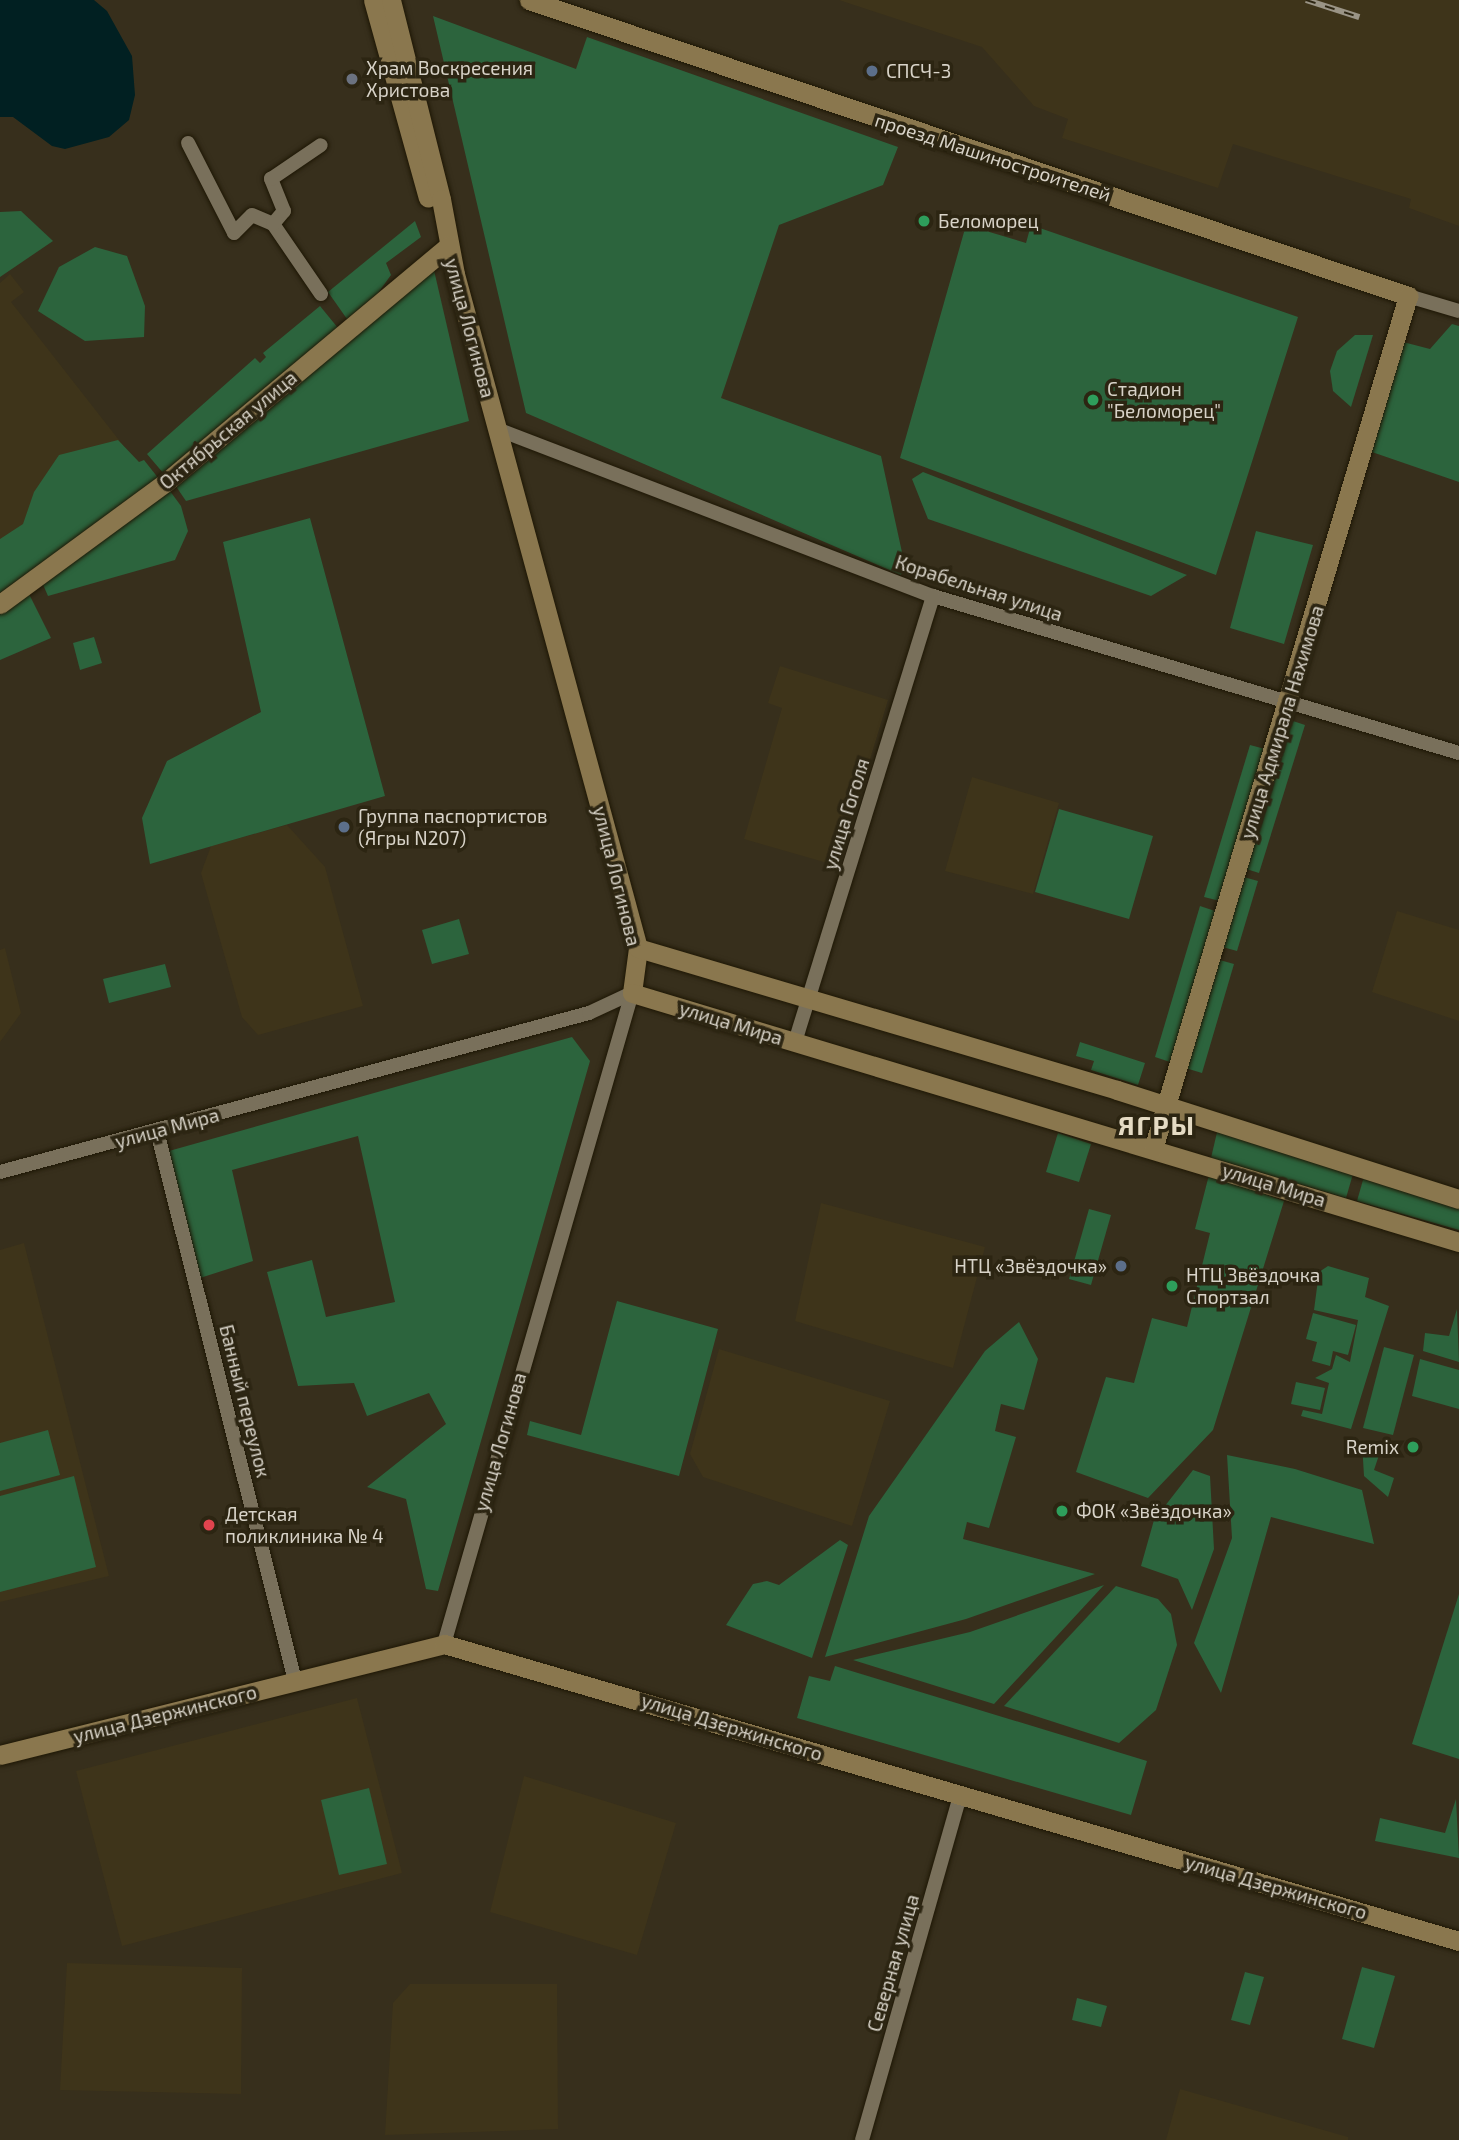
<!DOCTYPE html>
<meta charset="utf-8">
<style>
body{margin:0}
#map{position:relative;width:1459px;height:2140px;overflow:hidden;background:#372f1c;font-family:"Exo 2",sans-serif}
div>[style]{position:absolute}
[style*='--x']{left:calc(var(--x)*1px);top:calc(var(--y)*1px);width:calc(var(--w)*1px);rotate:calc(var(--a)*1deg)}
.built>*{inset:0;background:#3e341a}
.green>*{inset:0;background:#2c643d}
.water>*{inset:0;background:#012022}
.roads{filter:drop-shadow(0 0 2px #1e1705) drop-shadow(0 0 2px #1e1705)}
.street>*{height:14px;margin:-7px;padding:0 7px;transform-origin:7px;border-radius:7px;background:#79705b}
.secondary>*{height:19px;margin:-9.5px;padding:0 9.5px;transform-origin:9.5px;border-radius:9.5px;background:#8a774e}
.rail>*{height:6px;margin-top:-3px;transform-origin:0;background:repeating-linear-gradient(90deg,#2c2512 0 10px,#9a9486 0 20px);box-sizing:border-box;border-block:2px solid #9a9486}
.dots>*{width:19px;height:19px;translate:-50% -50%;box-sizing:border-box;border:4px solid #2c2512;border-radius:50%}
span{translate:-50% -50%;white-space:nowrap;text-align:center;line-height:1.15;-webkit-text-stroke:7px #2c2512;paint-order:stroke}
.poi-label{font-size:19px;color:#d8d3c8}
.left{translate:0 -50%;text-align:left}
.right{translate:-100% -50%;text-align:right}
.street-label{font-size:19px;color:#d8d3c8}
.district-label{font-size:26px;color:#e5dbc4;font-weight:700;letter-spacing:2px}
</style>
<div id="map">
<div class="built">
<i style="clip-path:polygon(839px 0,1459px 0,1459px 226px,1409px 208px,1411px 199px,1233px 144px,1218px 188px,1062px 138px,1068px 119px,1034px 106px,982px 47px)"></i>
<i style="clip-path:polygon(10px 274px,24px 292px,11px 302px,133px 458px,0 554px,0 283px)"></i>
<i style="clip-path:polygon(780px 666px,888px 700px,838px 866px,744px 839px,782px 708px,768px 703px)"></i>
<i style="clip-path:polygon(972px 777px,1059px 803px,1033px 894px,945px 871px)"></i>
<i style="clip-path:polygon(287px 825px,325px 867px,363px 1006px,258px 1035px,242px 1017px,201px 873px,211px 846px)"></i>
<i style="clip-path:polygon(1397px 911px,1459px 930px,1459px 1021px,1372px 992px)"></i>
<i style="clip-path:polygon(5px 948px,21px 1013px,0 1042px,0 950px)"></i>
<i style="clip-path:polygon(821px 1203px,985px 1247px,953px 1368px,795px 1321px)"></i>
<i style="clip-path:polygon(24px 1243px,109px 1576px,0 1602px,0 1250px)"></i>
<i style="clip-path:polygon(719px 1349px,890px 1401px,852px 1526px,703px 1477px,690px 1454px)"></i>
<i style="clip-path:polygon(357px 1698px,402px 1873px,122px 1946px,76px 1771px)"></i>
<i style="clip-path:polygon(524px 1776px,676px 1823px,637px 1955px,490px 1912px)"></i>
<i style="clip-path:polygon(67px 1963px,242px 1968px,241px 2094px,60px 2090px)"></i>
<i style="clip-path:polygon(410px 1984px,557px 1984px,558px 2129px,385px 2135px,393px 2003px)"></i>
<i style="clip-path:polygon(1180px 2089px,1348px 2137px,1348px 2140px,1166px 2140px)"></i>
</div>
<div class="green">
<i style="clip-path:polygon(433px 16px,576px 69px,587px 37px,898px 147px,883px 185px,779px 225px,721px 398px,881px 456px,905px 566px,901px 575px,526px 413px)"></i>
<i style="clip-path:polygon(21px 211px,53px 241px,0 277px,0 212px)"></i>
<i style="clip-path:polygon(415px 221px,421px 237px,386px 263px,391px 275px,378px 293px,347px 319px,328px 292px)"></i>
<i style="clip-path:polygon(966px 225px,1026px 243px,1031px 225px,1298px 317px,1216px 575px,900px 458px)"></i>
<i style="clip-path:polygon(95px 247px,127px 256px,145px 306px,144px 337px,85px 341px,38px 311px,59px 267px)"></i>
<i style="clip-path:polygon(433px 266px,469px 421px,186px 501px,173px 482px)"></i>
<i style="clip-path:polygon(320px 306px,338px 328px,164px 474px,147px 454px,255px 358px,260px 363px,266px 357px,263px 353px)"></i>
<i style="clip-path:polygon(1452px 324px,1459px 326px,1459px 482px,1369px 451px,1403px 342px,1430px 349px)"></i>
<i style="clip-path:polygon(1355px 335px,1373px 335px,1351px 407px,1333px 391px,1330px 371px,1337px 351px)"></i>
<i style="clip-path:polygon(118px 440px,139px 462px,144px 460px,159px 479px,0 593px,0 539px,23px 524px,34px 492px,59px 455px)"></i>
<i style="clip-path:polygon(923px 472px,1187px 575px,1151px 596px,928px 519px,912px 479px)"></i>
<i style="clip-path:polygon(167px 487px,181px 506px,188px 531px,175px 560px,48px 596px,41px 580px)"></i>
<i style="clip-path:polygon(310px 518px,385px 796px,150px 864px,142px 818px,167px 761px,261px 712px,223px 542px)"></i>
<i style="clip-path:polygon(1256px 531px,1313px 545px,1284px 644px,1230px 628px)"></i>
<i style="clip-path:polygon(27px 590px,51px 638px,0 660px,0 610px)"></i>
<i style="clip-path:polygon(94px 637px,102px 663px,80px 670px,73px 643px)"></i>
<i style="clip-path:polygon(1290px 720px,1305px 725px,1259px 873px,1243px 868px)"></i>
<i style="clip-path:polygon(1250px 745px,1265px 749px,1220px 901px,1204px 897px)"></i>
<i style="clip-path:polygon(1059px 809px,1153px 836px,1129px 919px,1035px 892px)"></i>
<i style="clip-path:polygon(1240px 876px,1258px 881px,1237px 951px,1219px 946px)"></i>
<i style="clip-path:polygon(1200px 906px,1218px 912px,1173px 1063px,1155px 1057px)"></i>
<i style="clip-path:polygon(459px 919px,469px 954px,432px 964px,422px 930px)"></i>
<i style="clip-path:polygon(1216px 959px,1234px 964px,1202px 1073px,1182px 1067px)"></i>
<i style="clip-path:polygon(165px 964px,171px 987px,109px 1003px,103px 979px)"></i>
<i style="clip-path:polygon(572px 1037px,590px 1061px,438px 1591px,426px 1589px,406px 1499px,367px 1487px,446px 1424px,429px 1393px,367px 1416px,354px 1383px,298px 1386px,267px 1272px,312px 1260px,326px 1317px,395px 1302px,358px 1136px,232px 1170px,253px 1261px,200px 1278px,169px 1151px)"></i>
<i style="clip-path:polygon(1080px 1042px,1145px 1063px,1138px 1085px,1091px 1070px,1094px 1061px,1076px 1056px)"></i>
<i style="clip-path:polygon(1218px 1128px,1355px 1167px,1346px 1198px,1211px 1158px)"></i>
<i style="clip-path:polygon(1058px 1133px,1091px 1144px,1079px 1182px,1046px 1172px)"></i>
<i style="clip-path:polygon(1365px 1173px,1459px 1200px,1459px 1230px,1357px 1201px)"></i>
<i style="clip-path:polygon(1209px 1175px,1284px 1201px,1213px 1430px,1148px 1498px,1076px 1472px,1106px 1377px,1134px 1383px,1152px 1318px,1187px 1327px,1210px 1233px,1195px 1229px)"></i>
<i style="clip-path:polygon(1089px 1209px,1111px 1215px,1091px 1285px,1069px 1279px)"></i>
<i style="clip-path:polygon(1328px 1266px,1369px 1278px,1365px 1297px,1389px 1306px,1351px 1429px,1301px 1416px,1303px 1410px,1322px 1414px,1329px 1383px,1315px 1378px,1332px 1369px,1336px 1355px,1350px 1362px,1358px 1320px,1314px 1310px,1319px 1272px)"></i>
<i style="clip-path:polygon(617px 1301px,718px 1329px,679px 1476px,527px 1435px,530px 1421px,581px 1435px)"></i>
<i style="clip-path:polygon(1457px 1309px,1459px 1362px,1423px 1351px,1425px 1333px,1449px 1336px)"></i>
<i style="clip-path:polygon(1313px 1313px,1356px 1325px,1348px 1355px,1333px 1351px,1330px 1366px,1312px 1361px,1317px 1342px,1306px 1339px)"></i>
<i style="clip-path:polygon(1019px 1322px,1038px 1359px,1024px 1410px,1001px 1404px,995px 1431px,1016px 1437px,989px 1528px,967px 1522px,963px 1539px,1095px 1574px,966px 1619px,825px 1657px,869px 1516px,985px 1351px)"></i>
<i style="clip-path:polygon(1384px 1347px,1414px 1355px,1393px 1435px,1363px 1428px)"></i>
<i style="clip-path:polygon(1420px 1359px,1459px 1370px,1459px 1409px,1412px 1396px)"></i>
<i style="clip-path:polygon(1296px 1382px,1325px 1388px,1320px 1410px,1291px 1404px)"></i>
<i style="clip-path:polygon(48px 1430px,60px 1475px,0 1491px,0 1443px)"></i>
<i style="clip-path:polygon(1362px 1443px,1381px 1449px,1374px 1470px,1394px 1478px,1388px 1497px,1364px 1476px)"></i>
<i style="clip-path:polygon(1227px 1455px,1295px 1469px,1362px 1490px,1374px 1544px,1271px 1517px,1221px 1693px,1194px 1643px,1232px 1538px)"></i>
<i style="clip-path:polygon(1193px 1470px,1210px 1476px,1214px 1549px,1192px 1610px,1178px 1579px,1141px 1566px,1154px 1520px)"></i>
<i style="clip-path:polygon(74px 1476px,96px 1567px,0 1592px,0 1496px)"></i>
<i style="clip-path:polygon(840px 1540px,848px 1545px,812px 1658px,726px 1625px,753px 1584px,767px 1581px,779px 1585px)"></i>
<i style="clip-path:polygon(1104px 1585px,994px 1704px,853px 1660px,970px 1632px)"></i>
<i style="clip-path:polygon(1116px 1586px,1158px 1599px,1171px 1614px,1177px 1645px,1156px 1710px,1119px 1743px,1004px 1706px)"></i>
<i style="clip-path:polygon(1459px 1594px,1459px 1759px,1412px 1744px)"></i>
<i style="clip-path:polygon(835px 1666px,1147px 1761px,1131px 1815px,797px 1718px,809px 1676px,830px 1681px)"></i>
<i style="clip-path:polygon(369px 1788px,387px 1864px,339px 1875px,321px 1800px)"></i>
<i style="clip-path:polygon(1456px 1799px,1459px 1858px,1375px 1841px,1380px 1818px,1445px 1833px)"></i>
<i style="clip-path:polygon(1362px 1967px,1395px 1976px,1374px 2048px,1342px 2039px)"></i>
<i style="clip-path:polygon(1245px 1972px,1264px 1977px,1250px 2025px,1231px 2020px)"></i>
<i style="clip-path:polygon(1077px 1998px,1107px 2006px,1101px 2027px,1072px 2020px)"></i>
</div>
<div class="water">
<i style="clip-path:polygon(0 0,94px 0,107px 11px,132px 56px,135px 95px,129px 120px,109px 137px,65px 149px,52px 146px,13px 117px,0 117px)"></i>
</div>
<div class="roads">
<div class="street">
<i style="--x:188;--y:143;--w:101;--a:62.9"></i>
<i style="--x:234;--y:233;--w:25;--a:-45"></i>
<i style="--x:252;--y:215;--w:23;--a:23"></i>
<i style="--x:321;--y:294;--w:85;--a:-124.4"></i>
<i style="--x:273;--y:224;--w:17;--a:-50"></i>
<i style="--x:284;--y:211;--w:35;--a:-112"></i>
<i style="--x:271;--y:179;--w:60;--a:-34.2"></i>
<i style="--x:1408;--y:296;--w:53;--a:16.4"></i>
<i style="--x:497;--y:429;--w:467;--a:21"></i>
<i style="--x:933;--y:596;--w:549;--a:16.62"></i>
<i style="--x:795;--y:1042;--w:467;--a:-72.8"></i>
<i style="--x:157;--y:1131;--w:567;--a:75.91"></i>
<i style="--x:0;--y:1172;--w:610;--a:-15.11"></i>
<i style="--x:589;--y:1013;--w:47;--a:-24.9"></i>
<i style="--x:444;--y:1644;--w:678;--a:-73.89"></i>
<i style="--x:862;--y:2140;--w:357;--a:-74.1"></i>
</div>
<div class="secondary">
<i style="--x:373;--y:0;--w:205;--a:74.5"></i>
<i style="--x:391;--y:0;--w:205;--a:75.9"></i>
<i style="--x:441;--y:199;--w:76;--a:79.4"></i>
<i style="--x:455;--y:274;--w:698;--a:74.81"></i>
<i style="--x:638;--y:948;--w:45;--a:97.6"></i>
<i style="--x:632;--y:993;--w:864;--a:16.76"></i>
<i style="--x:529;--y:0;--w:928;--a:18.61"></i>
<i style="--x:1408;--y:296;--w:890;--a:106.64"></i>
<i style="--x:0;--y:604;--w:206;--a:-36.3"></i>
<i style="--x:166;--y:482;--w:368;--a:-39.9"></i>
<i style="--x:638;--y:948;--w:500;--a:16.5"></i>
<i style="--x:1117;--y:1090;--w:359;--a:17.7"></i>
<i style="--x:0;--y:1755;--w:458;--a:-14"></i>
<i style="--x:444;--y:1644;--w:1058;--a:16.31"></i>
</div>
</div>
<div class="rail">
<i style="--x:1306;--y:0;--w:56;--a:17.8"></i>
</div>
<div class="dots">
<i style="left:872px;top:71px;background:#5c6f8a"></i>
<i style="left:352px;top:79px;background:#6b7280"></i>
<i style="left:924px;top:221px;background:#2e9e5b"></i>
<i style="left:1093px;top:400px;background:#2e9e5b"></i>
<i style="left:344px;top:827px;background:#5c6f8a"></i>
<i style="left:1121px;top:1266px;background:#5c6f8a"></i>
<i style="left:1172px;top:1286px;background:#2e9e5b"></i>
<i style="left:1413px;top:1447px;background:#2e9e5b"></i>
<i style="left:1062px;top:1511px;background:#2e9e5b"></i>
<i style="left:209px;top:1525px;background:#e0444e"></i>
</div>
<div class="poi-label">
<span class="left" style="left:366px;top:79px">Храм Воскресения<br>Христова</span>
<span class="left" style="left:886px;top:71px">СПСЧ-3</span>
<span class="left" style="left:938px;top:221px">Беломорец</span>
<span class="left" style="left:1107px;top:400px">Стадион<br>"Беломорец"</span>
<span class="left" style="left:358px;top:827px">Группа паспортистов<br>(Ягры N207)</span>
<span class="right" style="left:1107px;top:1266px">НТЦ «Звёздочка»</span>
<span class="left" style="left:1186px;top:1286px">НТЦ Звёздочка<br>Спортзал</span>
<span class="right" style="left:1399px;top:1447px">Remix</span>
<span class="left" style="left:1076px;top:1511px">ФОК «Звёздочка»</span>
<span class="left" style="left:225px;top:1525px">Детская<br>поликлиника № 4</span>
</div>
<div class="street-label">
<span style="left:993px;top:157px;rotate:18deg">проезд Машиностроителей</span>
<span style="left:470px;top:328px;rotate:75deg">улица Логинова</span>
<span style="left:228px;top:430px;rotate:-40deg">Октябрьская улица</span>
<span style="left:979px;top:588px;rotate:18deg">Корабельная улица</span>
<span style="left:1282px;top:722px;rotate:-73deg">улица Адмирала Нахимова</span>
<span style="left:846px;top:814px;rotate:-73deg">улица Гоголя</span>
<span style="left:617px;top:876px;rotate:76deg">улица Логинова</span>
<span style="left:731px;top:1023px;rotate:17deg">улица Мира</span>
<span style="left:167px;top:1128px;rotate:-15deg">улица Мира</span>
<span style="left:1274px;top:1185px;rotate:17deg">улица Мира</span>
<span style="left:245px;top:1401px;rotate:76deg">Банный переулок</span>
<span style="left:500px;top:1442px;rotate:-74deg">улица Логинова</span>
<span style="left:165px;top:1714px;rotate:-14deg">улица Дзержинского</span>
<span style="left:732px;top:1727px;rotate:17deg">улица Дзержинского</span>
<span style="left:1276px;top:1887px;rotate:16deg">улица Дзержинского</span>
<span style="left:893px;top:1963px;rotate:-74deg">Северная улица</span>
</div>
<div class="district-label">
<span style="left:1157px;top:1125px">ЯГРЫ</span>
</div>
</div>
